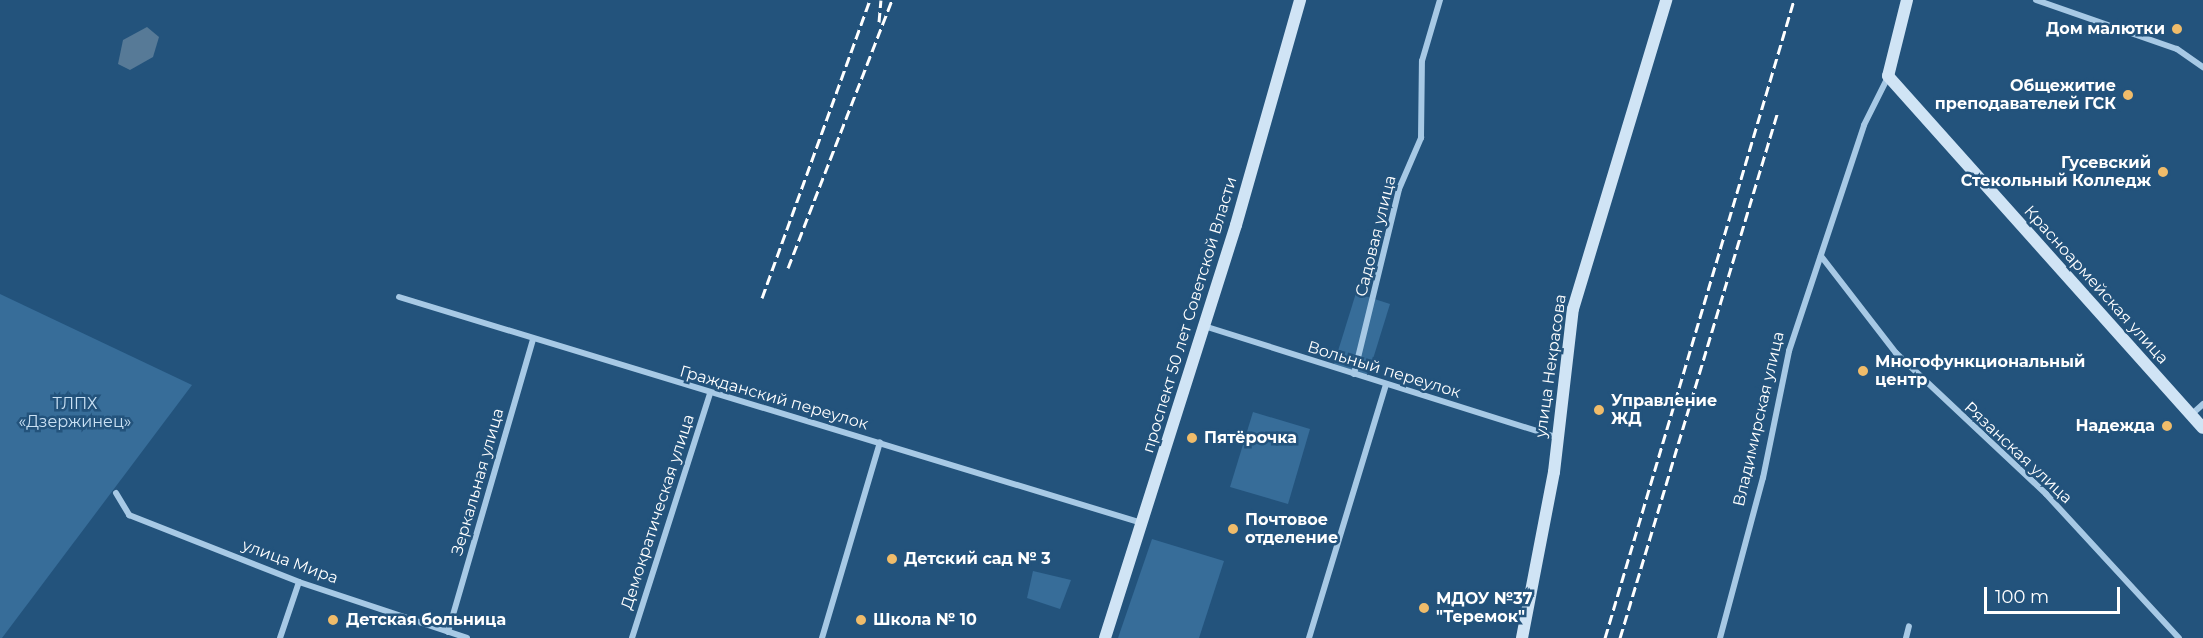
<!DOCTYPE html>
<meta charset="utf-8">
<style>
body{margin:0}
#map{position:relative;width:2203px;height:638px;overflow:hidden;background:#23537c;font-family:Montserrat,sans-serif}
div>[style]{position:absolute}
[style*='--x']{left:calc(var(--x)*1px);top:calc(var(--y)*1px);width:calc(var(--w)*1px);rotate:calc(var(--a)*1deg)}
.green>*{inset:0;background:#376d99}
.water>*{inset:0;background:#577a97}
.street>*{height:6px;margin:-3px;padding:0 3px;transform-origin:3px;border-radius:3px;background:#a7c9e5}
.secondary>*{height:12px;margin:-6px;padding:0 6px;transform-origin:6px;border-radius:6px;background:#d0e4f5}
.rail>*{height:3px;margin-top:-1.5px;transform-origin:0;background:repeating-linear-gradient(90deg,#fff 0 10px,transparent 0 14.5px)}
.dots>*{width:16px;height:16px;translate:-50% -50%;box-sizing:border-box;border:3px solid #23537c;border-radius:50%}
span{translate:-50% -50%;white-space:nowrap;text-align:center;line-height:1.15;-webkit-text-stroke:5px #23537c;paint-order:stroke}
.poi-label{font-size:16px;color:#fff;font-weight:700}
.right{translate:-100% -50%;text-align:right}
.left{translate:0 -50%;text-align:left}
.street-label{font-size:16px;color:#fff}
.park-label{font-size:16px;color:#cae1f4}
.scale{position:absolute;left:1984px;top:587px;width:136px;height:27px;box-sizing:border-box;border:3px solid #fff;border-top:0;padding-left:8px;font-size:18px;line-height:21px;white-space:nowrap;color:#fff;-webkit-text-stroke:4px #23537c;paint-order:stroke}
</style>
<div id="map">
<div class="green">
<i style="clip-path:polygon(1356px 293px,1390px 304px,1368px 375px,1334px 364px)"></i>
<i style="clip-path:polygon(0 294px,192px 385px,2px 638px,0 638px)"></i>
<i style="clip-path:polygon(1253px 412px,1310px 429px,1288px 504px,1230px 487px)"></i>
<i style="clip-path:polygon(1152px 539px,1224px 561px,1199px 638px,1118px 638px)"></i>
<i style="clip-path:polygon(1033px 571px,1071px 580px,1060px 609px,1027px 598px)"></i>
</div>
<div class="water">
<i style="clip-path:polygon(147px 27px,159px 37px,153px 57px,130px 70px,118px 64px,123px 40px)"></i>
</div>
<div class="street">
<i style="--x:2036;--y:0;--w:149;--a:19.2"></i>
<i style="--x:2177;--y:49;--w:32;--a:35"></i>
<i style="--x:1821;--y:256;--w:123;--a:52.3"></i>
<i style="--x:1896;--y:353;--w:206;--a:43.2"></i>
<i style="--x:2046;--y:494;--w:196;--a:47.3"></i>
<i style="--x:399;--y:297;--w:777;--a:16.92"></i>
<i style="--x:1204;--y:326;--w:370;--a:17.5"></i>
<i style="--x:1354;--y:374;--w:190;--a:-76.3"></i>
<i style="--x:1399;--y:189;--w:56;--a:-66.7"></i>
<i style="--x:1421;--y:138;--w:77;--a:-89.3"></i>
<i style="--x:1422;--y:61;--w:64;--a:-73.6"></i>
<i style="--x:2192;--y:414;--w:15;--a:-42"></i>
<i style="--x:116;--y:493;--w:26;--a:59"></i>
<i style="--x:129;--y:515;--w:183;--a:21.5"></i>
<i style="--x:299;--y:582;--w:177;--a:18.4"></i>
<i style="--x:448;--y:632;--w:305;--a:-73.8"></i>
<i style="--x:280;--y:638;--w:59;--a:-71.3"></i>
<i style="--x:632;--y:638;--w:257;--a:-72.3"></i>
<i style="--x:822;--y:638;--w:204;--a:-73.5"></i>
<i style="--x:1309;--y:638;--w:265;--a:-73.1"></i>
<i style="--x:1720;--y:638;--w:166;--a:-75"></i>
<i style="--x:1763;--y:478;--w:130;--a:-78.4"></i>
<i style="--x:1789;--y:351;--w:238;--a:-71.6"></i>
<i style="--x:1864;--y:125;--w:54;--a:-63.4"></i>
<i style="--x:1906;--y:638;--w:12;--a:-76"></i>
</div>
<div class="secondary">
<i style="--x:1907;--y:0;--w:78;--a:104"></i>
<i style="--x:1888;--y:76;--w:472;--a:48.2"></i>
<i style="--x:1105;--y:638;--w:433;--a:-72.4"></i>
<i style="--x:1236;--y:225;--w:234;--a:-74.1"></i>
<i style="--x:1522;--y:638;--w:169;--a:-79.1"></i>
<i style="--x:1554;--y:472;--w:164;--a:-83.4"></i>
<i style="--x:1573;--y:309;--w:323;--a:-73.2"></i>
</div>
<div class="rail">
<i style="--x:879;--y:22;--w:22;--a:-85"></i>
<i style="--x:788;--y:268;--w:287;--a:-68.8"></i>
<i style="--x:762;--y:298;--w:317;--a:-70.1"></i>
<i style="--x:1605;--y:638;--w:665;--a:-73.5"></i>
<i style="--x:1620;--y:638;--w:550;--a:-73.31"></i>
</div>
<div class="dots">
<i style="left:2177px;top:29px;background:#f0bc6a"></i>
<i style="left:2128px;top:95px;background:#f0bc6a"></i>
<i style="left:2163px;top:172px;background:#f0bc6a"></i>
<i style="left:1863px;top:371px;background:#f0bc6a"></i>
<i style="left:1599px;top:410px;background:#f0bc6a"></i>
<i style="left:2167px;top:426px;background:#f0bc6a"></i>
<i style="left:1192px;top:438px;background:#f0bc6a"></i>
<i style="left:1233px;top:529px;background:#f0bc6a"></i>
<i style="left:892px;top:559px;background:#f0bc6a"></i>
<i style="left:1424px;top:608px;background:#f0bc6a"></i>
<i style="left:333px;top:620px;background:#f0bc6a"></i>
<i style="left:861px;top:620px;background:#f0bc6a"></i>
</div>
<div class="poi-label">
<span class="right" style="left:2165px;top:29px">Дом малютки</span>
<span class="right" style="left:2116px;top:95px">Общежитие<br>преподавателей ГСК</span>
<span class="right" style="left:2151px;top:172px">Гусевский<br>Стекольный Колледж</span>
<span class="left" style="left:1875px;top:371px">Многофункциональный<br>центр</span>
<span class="left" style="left:1611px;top:410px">Управление<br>ЖД</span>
<span class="right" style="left:2155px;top:426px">Надежда</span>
<span class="left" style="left:1204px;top:438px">Пятёрочка</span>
<span class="left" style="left:1245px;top:529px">Почтовое<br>отделение</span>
<span class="left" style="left:904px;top:559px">Детский сад № 3</span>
<span class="left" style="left:1436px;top:608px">МДОУ №37<br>"Теремок"</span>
<span class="left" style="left:346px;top:620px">Детская больница</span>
<span class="left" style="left:873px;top:620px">Школа № 10</span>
</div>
<div class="street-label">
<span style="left:1376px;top:236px;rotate:-76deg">Садовая улица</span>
<span style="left:2096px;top:285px;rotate:48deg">Красноармейская улица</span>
<span style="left:1190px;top:315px;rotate:-73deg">проспект 50 лет Советской Власти</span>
<span style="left:1551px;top:366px;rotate:-82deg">улица Некрасова</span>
<span style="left:1384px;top:370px;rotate:17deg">Вольный переулок</span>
<span style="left:774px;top:398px;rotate:16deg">Гражданский переулок</span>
<span style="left:1759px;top:419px;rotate:-77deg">Владимирская улица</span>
<span style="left:2018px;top:453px;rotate:43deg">Рязанская улица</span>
<span style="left:478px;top:482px;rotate:-74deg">Зеркальная улица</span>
<span style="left:658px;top:512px;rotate:-72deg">Демократическая улица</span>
<span style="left:290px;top:562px;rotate:20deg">улица Мира</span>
</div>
<div class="park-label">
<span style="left:75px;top:413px">ТЛПХ<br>«Дзержинец»</span>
</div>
<div class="scale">100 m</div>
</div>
